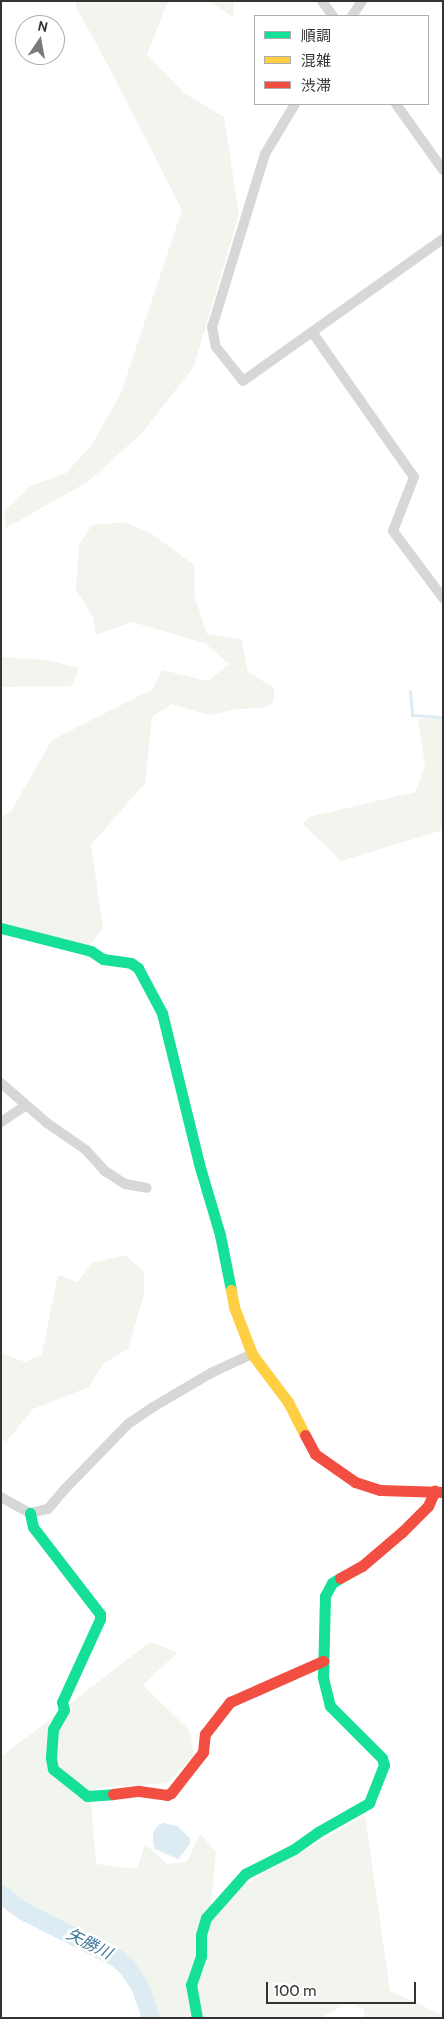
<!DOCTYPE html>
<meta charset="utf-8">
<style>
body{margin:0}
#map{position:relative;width:444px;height:2019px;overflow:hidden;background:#fff;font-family:Cabin,"Noto Sans JP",sans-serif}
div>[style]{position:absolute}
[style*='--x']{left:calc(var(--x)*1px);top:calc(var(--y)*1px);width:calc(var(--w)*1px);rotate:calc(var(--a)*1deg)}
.green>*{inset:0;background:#f1f5ed}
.water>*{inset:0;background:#ddebf3}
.stream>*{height:3px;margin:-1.5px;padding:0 1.5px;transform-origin:1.5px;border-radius:1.5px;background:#ddebf3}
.river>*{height:18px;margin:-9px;padding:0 9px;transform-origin:9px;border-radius:9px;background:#ddebf3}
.street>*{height:10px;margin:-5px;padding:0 5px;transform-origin:5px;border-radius:5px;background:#d7d7d7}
.fast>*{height:11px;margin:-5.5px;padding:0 5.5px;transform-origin:5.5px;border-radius:5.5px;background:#16e098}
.slow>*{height:11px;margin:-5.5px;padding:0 5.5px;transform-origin:5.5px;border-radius:5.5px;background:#ffcf43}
.jam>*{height:11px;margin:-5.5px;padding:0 5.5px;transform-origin:5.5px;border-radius:5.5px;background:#f24e42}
span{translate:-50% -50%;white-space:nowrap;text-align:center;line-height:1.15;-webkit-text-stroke:5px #fff;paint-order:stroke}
.water-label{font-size:16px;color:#3f7597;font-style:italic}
.frame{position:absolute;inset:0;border:2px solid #333;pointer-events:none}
.legend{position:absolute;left:254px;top:15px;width:175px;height:90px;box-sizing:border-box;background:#fff;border:1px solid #adadad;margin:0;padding:6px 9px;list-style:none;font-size:15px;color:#333}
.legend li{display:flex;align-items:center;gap:10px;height:25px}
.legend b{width:25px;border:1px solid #adadad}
.north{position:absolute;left:15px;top:15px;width:50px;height:50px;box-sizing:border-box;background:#fff;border:1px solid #adadad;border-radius:50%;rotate:12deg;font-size:14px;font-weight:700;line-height:20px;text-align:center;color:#333}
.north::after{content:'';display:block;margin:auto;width:18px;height:22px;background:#7a7a7a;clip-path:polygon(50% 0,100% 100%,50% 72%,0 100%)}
.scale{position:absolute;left:266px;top:1982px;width:150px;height:22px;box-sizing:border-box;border:2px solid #333;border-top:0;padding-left:6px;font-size:15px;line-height:18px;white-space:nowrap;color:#333;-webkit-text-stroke:4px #fff;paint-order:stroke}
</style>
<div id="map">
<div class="green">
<i style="clip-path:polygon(77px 1px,171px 1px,166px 5px,147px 55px,184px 93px,224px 117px,239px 214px,194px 366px,144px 431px,89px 481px,6px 528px,4px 511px,31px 486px,66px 473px,91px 446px,121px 393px,182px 210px,110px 69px,75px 5px)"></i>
<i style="clip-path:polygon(209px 1px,234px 1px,233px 17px)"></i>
<i style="clip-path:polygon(125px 522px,152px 534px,194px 565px,195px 598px,207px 634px,241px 639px,248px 672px,274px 688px,274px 701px,264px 708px,238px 709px,208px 715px,172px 704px,152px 717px,145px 783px,91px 845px,103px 928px,88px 947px,1px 924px,1px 818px,11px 811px,52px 740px,153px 689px,162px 670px,208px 681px,229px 664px,205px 643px,132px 622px,96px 635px,93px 617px,76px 590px,79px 545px,92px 525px)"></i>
<i style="clip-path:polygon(1px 657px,47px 660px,79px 668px,72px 686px,1px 687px)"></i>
<i style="clip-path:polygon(443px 718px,443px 830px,341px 861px,303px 824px,309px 817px,415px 792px,425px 766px,418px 719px)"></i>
<i style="clip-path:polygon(125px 1255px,144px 1272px,144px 1294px,128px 1349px,104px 1363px,89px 1387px,33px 1409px,6px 1442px,1px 1438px,1px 1353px,25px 1362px,42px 1354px,58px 1275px,77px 1282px,93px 1263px)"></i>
<i style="clip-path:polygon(150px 1642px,178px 1652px,143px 1685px,190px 1731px,194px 1756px,167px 1783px,96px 1788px,91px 1803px,96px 1864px,137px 1869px,145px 1844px,167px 1864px,187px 1862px,200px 1834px,216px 1852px,211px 1904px,365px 1815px,390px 1991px,443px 2015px,443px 2018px,364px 2018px,364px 2010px,349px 2001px,321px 2018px,150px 2018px,128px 1958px,24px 1905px,1px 1885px,1px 1757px)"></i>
</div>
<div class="water">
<i style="clip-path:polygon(164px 1823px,177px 1826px,190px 1838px,190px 1844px,178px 1859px,155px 1849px,153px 1843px,153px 1833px,158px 1825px)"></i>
</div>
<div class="stream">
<i style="--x:410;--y:691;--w:24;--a:85"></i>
<i style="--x:412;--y:715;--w:31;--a:4"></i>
</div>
<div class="river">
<i style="--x:1;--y:1894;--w:28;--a:38"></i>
<i style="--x:23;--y:1911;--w:106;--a:26.8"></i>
<i style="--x:118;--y:1959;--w:12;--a:42"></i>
<i style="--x:127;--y:1967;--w:23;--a:56"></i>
<i style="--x:140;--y:1986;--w:34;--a:71"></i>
</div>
<div class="street">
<i style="--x:322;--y:1;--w:19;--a:54"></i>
<i style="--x:352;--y:16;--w:18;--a:-56"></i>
<i style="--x:295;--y:104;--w:58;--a:121"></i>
<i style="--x:265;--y:154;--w:181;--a:107"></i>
<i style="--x:212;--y:327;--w:20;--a:79"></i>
<i style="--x:216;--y:347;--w:43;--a:51.5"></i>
<i style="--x:243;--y:381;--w:245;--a:-35.4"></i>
<i style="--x:396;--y:104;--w:81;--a:54.5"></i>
<i style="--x:312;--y:332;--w:177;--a:54.9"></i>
<i style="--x:414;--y:477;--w:58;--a:111.3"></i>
<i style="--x:393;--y:531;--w:84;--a:53.3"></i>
<i style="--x:1;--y:1083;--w:61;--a:41"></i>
<i style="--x:47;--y:1123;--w:47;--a:34.7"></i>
<i style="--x:86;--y:1150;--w:28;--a:48"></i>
<i style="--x:105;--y:1171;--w:24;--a:33"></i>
<i style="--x:125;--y:1184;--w:22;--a:10"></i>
<i style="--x:1;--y:1122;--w:29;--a:-34"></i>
<i style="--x:1;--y:1497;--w:33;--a:29"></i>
<i style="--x:30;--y:1513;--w:18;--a:-13"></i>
<i style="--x:48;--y:1509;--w:25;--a:-50"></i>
<i style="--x:64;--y:1490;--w:92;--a:-45.9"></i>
<i style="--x:128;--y:1424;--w:30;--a:-34"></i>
<i style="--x:153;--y:1407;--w:69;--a:-30.3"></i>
<i style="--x:213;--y:1372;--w:43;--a:-24.8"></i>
</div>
<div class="fast">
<i style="--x:1;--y:928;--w:93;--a:14.3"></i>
<i style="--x:91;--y:951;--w:14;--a:34"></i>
<i style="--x:103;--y:959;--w:28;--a:8"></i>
<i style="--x:131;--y:963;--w:9;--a:36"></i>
<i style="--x:138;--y:968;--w:51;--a:61.9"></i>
<i style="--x:162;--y:1013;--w:155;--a:76.2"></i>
<i style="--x:199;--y:1164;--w:74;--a:73.5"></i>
<i style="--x:220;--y:1235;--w:56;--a:78.7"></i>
<i style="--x:30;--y:1513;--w:14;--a:78"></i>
<i style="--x:33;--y:1527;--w:110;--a:52.4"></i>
<i style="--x:100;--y:1614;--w:5;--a:90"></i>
<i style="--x:100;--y:1619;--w:91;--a:114.6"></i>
<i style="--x:62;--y:1702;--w:8;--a:76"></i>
<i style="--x:64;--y:1710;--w:22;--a:120"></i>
<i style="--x:53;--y:1729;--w:29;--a:94"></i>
<i style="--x:51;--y:1758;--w:11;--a:80"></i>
<i style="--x:53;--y:1769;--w:43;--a:38.5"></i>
<i style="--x:87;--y:1796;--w:26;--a:-4"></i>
<i style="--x:197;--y:2018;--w:34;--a:-100"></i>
<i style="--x:191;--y:1985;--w:31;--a:-71"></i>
<i style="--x:201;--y:1956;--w:21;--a:-90"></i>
<i style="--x:201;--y:1935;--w:18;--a:-74"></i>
<i style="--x:206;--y:1918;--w:59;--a:-48.4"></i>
<i style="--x:245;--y:1874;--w:55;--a:-27"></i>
<i style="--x:294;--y:1849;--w:29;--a:-35"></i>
<i style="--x:318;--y:1832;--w:59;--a:-29.6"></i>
<i style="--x:369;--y:1803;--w:41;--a:-68.5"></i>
<i style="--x:384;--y:1765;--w:7;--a:-106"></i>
<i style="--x:382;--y:1758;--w:74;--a:-135"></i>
<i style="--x:330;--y:1706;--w:30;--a:-104"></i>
<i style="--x:323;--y:1677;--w:81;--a:-88.6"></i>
<i style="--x:325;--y:1596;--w:15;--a:-62"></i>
<i style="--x:332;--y:1583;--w:9;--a:-32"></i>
</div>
<div class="slow">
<i style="--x:231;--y:1290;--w:17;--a:80"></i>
<i style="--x:234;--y:1307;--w:50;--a:69"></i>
<i style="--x:252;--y:1354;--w:60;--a:53.1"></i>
<i style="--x:288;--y:1402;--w:37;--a:63"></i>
</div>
<div class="jam">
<i style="--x:305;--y:1435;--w:21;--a:62"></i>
<i style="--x:315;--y:1454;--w:49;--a:35"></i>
<i style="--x:355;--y:1482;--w:26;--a:18"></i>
<i style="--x:380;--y:1490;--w:63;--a:1.8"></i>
<i style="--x:340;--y:1578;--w:25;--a:-29"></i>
<i style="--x:362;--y:1566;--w:52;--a:-40.4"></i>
<i style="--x:402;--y:1532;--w:37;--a:-45"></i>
<i style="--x:428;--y:1506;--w:17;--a:-66"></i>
<i style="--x:113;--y:1794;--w:26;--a:-7"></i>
<i style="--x:139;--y:1791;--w:28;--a:8"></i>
<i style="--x:167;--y:1795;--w:4;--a:-27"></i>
<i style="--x:171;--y:1793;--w:52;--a:-52"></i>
<i style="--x:203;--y:1752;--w:18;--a:-84"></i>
<i style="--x:205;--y:1734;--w:41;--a:-52"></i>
<i style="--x:230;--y:1702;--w:102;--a:-23.8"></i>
</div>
<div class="water-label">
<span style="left:89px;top:1944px;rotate:27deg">矢勝川</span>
</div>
<div class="frame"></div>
<ul class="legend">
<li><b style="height:6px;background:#16e098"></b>順調</li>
<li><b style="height:6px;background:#ffcf43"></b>混雑</li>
<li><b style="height:6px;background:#f24e42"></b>渋滞</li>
</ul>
<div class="north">N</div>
<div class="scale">100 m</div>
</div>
